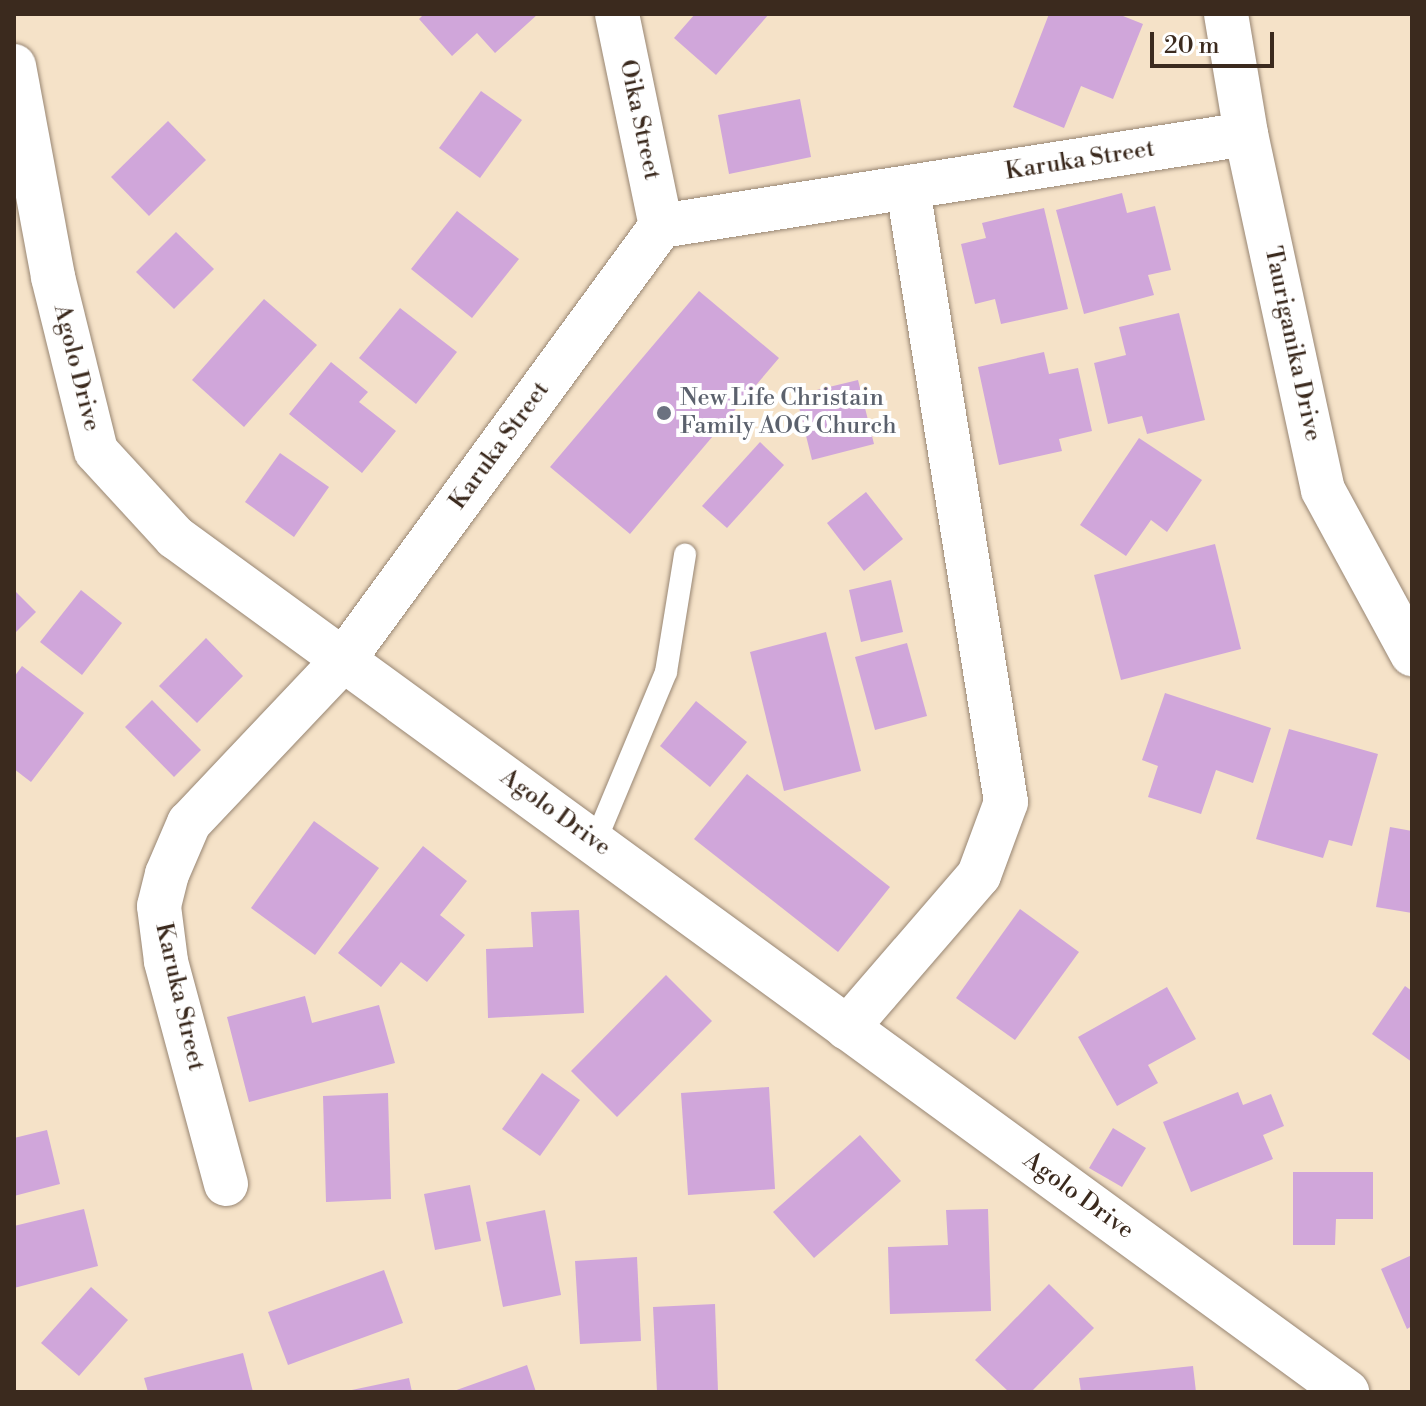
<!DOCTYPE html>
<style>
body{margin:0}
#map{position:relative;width:1426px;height:1406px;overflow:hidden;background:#f5e2c8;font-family:"Libre Bodoni",serif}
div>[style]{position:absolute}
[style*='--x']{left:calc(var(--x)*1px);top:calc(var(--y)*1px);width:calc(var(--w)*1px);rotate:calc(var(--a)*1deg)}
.building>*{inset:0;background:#d0a6da}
.roads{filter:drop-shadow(0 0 2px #988673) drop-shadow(0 0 2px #988673)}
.service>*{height:22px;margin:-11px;padding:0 11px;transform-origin:11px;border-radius:11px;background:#fff}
.minor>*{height:44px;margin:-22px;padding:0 22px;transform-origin:22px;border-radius:22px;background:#fff}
.dots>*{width:22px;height:22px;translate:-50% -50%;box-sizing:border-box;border:4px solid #fff;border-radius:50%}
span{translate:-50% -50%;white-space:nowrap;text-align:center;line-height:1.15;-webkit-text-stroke:8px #fff;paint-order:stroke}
.street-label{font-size:24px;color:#3b2a1e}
.worship-label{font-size:24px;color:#5b616d}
.left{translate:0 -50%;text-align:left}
.frame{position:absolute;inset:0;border:16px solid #3b2a1e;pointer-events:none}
.scale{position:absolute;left:1150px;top:32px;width:124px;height:36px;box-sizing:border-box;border:4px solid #3b2a1e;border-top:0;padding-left:10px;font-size:24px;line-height:28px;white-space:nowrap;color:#3b2a1e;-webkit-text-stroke:6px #fff;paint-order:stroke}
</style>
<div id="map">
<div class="building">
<i style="clip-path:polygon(424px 14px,538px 14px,495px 53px,477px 33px,452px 56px,419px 19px)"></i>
<i style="clip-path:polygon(695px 14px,769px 14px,716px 75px,674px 38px)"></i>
<i style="clip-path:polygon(1049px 14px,1118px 14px,1143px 24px,1113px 99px,1081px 86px,1064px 128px,1013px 107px)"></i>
<i style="clip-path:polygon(481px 91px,522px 120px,480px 178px,439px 148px)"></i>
<i style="clip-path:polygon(800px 99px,811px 157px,729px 174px,718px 115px)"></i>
<i style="clip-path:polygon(168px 121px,206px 160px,149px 216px,111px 177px)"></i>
<i style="clip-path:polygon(1122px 193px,1127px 213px,1155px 206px,1171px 270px,1148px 275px,1154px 295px,1084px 314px,1056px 210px)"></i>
<i style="clip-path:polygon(1044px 208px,1068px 309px,1001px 324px,995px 299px,975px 304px,961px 244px,986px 238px,982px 223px)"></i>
<i style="clip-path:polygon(457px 211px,519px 259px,472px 318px,411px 269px)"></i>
<i style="clip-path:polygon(176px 232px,214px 269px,174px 309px,136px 272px)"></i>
<i style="clip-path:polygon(699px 291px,779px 358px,630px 534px,550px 467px)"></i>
<i style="clip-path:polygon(264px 299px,317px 345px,244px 427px,192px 380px)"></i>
<i style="clip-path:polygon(400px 308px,457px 352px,416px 404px,359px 358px)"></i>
<i style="clip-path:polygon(1179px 313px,1205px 420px,1147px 434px,1142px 416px,1108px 424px,1094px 363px,1126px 355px,1119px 327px)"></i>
<i style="clip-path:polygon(1044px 352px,1049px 374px,1078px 368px,1092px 431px,1059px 439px,1062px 451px,999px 465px,978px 367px)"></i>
<i style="clip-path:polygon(331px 362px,368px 392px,359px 402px,396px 431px,362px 473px,289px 414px)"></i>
<i style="clip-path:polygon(858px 380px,874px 444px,812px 460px,796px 395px)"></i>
<i style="clip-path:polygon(1139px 438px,1202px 480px,1167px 532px,1151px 520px,1126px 556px,1080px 525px)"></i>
<i style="clip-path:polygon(760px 442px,784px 465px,727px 528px,702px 506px)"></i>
<i style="clip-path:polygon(280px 453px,329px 487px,294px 537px,245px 502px)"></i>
<i style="clip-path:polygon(866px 492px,903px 539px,864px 571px,827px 523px)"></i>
<i style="clip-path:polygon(1215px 544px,1241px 649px,1121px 680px,1094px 575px)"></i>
<i style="clip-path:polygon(891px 580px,903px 632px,861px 642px,849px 590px)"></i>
<i style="clip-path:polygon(14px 590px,36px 612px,14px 634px)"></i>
<i style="clip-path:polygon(81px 590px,122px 623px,82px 675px,40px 642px)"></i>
<i style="clip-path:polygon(826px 632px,861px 771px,784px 791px,750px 652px)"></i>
<i style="clip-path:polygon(206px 638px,243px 676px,197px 723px,159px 686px)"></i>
<i style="clip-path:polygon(907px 643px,927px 716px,875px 730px,855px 657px)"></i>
<i style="clip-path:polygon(22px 666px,84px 713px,31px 782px,14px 769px,14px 677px)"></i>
<i style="clip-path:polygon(1165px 693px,1271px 728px,1253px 783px,1216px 770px,1201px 814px,1148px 797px,1158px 766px,1142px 760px)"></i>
<i style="clip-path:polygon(152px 700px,201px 750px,174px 777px,125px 727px)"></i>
<i style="clip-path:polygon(696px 701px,747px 742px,710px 787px,660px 746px)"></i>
<i style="clip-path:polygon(1289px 729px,1378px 754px,1352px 846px,1329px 840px,1323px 858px,1256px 839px)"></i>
<i style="clip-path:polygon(747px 774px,890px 887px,838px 952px,694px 839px)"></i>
<i style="clip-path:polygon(314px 821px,379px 868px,315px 955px,251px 908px)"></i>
<i style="clip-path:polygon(1390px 827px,1412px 831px,1412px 913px,1376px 907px)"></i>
<i style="clip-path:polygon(423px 846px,467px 881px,440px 915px,465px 935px,427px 982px,401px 962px,381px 987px,338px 953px)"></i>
<i style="clip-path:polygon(1020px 909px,1079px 952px,1015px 1040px,956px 998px)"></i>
<i style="clip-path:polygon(579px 910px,584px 1013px,488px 1018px,486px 949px,533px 947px,531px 912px)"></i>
<i style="clip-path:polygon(666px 975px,712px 1021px,617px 1117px,571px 1071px)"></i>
<i style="clip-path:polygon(1405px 986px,1412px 991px,1412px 1062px,1372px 1034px)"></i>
<i style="clip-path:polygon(1167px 987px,1196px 1039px,1148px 1065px,1158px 1083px,1117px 1106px,1078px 1037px)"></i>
<i style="clip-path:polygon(305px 996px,312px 1023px,379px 1005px,395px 1063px,249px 1102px,227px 1017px)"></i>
<i style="clip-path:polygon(542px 1073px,580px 1100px,540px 1156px,502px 1129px)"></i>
<i style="clip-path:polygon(769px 1087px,775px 1189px,688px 1195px,681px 1093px)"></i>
<i style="clip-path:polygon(1238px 1092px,1243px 1105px,1271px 1094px,1284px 1126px,1263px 1135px,1273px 1159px,1191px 1192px,1163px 1122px)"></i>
<i style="clip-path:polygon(388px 1093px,391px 1199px,326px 1202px,323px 1096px)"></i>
<i style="clip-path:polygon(1113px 1128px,1146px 1148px,1122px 1187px,1089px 1168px)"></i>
<i style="clip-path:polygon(47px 1130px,60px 1184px,14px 1196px,14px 1138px)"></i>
<i style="clip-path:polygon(860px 1135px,901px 1181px,814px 1258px,773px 1212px)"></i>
<i style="clip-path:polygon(1293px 1172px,1373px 1172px,1373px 1219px,1336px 1219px,1335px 1245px,1293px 1245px)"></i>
<i style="clip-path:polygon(470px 1185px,481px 1241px,435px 1250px,424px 1194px)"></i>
<i style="clip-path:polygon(84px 1209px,98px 1266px,14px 1288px,14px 1226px)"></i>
<i style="clip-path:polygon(988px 1209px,991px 1311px,890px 1314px,888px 1247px,948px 1245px,946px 1210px)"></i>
<i style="clip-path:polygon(545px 1210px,561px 1295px,503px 1307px,486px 1222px)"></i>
<i style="clip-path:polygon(1412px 1255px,1412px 1326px,1407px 1329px,1381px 1269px)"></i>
<i style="clip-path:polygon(637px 1257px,641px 1341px,580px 1344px,575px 1261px)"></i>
<i style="clip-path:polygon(384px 1270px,403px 1323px,288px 1365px,268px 1312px)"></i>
<i style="clip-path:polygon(1049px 1284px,1094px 1328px,1031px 1392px,1009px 1392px,975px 1360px)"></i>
<i style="clip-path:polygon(91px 1287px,128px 1320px,79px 1376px,41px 1343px)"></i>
<i style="clip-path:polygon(715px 1304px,718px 1392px,657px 1392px,653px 1307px)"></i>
<i style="clip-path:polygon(243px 1353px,253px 1392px,148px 1392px,144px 1378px)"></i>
<i style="clip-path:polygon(527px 1365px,536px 1392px,451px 1392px)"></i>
<i style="clip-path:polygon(1193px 1366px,1196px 1392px,1081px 1392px,1079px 1378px)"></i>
<i style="clip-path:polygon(409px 1378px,412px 1392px,347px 1392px,347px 1391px)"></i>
</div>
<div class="roads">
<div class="service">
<i style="--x:595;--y:842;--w:184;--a:-67.3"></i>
<i style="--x:666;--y:672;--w:119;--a:-80.8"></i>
</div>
<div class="minor">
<i style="--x:617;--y:14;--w:217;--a:78.3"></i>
<i style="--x:1226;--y:14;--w:122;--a:80.5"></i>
<i style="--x:1246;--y:134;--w:364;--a:77.8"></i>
<i style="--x:1323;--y:490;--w:187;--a:61.5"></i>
<i style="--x:14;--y:66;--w:215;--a:79.5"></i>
<i style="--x:53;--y:277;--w:179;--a:76.1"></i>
<i style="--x:96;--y:451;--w:117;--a:47.4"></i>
<i style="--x:175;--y:537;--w:1451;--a:36.11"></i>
<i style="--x:847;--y:1028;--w:202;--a:-49.2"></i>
<i style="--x:979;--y:875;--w:78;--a:-69.7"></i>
<i style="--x:1006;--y:802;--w:621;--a:-99.08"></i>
<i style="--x:226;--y:1184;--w:231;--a:-105.1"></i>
<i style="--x:166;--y:961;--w:55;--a:-97.3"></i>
<i style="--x:159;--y:906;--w:33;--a:-76"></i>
<i style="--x:167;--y:874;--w:56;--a:-66.7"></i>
<i style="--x:189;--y:823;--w:226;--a:-46.6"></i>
<i style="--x:344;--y:659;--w:537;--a:-53.79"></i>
<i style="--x:661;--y:226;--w:592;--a:-8.94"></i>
</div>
</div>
<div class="dots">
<i style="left:664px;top:413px;background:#6b7280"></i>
</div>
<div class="street-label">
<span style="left:639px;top:120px;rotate:78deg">Oika Street</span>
<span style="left:1080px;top:161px;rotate:-9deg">Karuka Street</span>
<span style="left:1292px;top:344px;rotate:78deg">Tauriganika Drive</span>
<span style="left:76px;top:368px;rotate:76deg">Agolo Drive</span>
<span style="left:500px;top:446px;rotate:-54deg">Karuka Street</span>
<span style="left:555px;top:813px;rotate:36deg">Agolo Drive</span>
<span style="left:179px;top:997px;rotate:77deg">Karuka Street</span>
<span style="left:1078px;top:1196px;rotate:36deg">Agolo Drive</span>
</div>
<div class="worship-label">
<span class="left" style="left:680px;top:413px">New Life Christain<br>Family AOG Church</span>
</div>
<div class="frame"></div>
<div class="scale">20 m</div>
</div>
